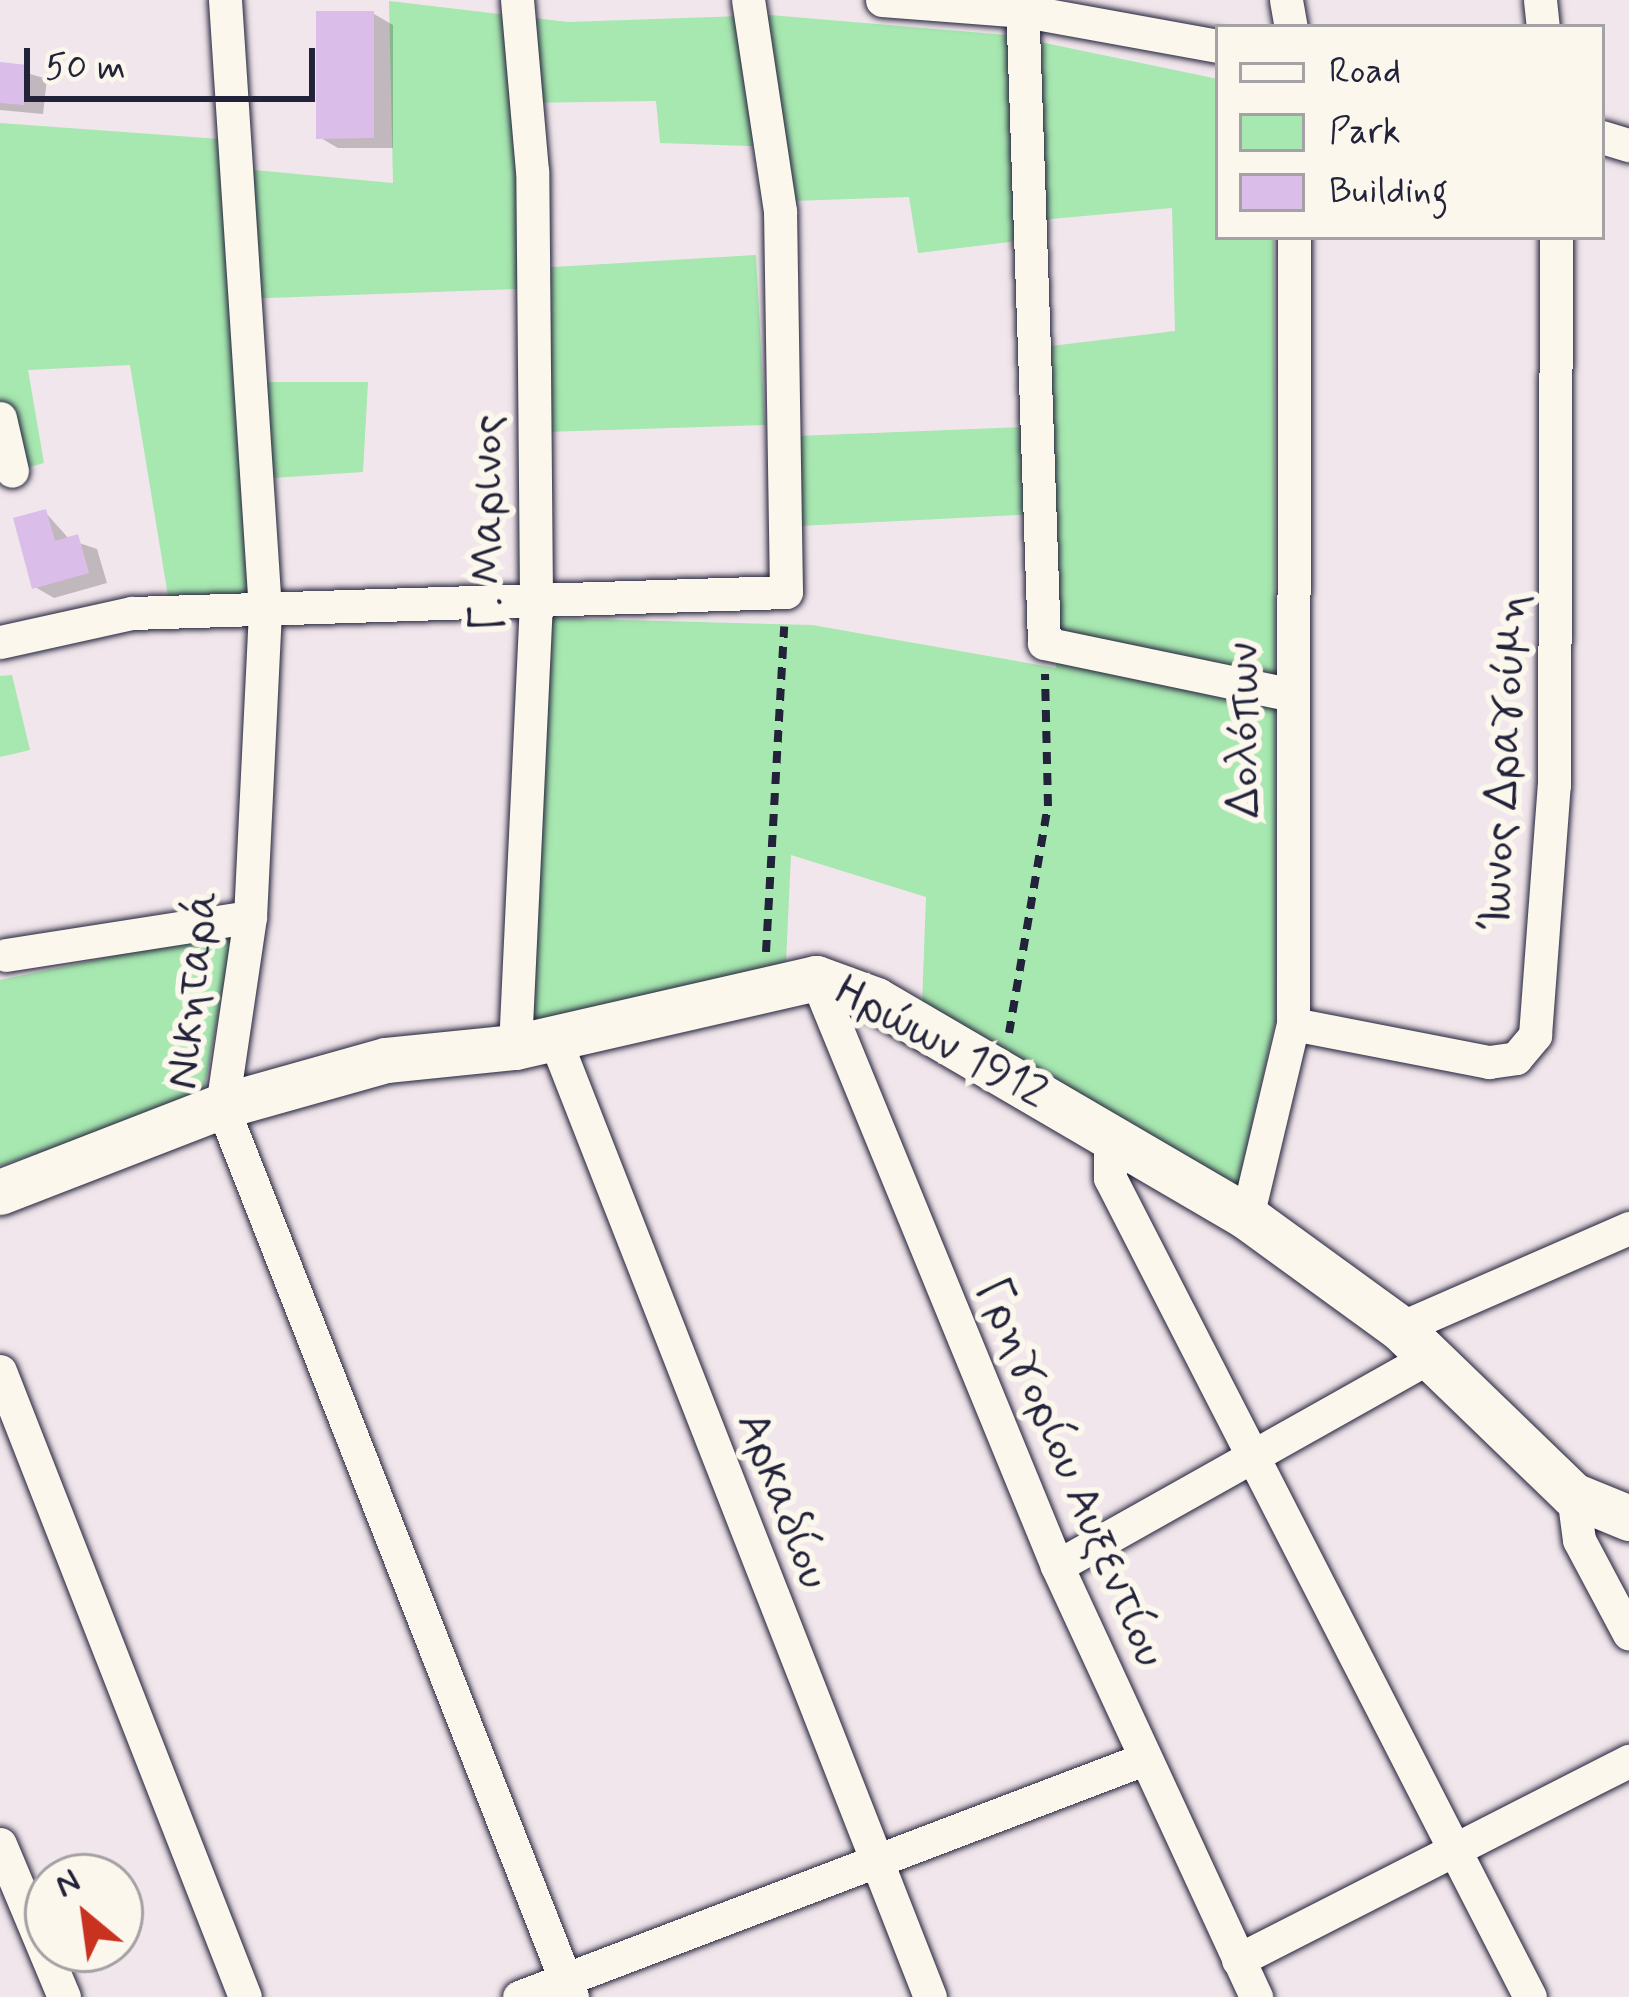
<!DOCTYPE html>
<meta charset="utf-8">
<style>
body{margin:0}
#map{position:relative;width:1629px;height:1997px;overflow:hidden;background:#f1e6eb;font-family:Mynerve,sans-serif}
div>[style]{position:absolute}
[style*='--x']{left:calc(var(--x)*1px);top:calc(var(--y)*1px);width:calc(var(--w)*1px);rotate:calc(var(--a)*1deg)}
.green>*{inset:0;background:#a7e7b0}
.shadow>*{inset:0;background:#0003}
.building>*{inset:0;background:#dbbdea}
.path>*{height:8px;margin-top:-4px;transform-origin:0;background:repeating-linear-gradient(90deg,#22223b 0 12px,transparent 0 21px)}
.roads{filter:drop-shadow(0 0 3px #22223b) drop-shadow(0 0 3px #22223b)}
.street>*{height:33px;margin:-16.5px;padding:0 16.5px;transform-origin:16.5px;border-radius:16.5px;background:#fbf7ec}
.secondary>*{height:45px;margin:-22.5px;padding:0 22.5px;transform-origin:22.5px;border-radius:22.5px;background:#fbf7ec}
span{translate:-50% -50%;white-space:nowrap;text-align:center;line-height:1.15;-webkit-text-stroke:12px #fbf7ec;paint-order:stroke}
.street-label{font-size:45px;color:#22223b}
.legend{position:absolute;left:1215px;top:24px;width:390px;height:216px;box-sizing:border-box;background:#fbf7ec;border:3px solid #a4a2a5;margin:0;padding:15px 21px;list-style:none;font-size:36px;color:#22223b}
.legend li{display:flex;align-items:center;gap:24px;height:60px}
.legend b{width:60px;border:3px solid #a4a2a5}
.north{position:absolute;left:24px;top:1853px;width:120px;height:120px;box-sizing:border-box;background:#fbf7ec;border:3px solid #a4a2a5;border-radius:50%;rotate:331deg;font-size:33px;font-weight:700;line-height:48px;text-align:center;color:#22223b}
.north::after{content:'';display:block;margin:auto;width:42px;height:54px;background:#c8321e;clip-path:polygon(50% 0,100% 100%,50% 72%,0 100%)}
.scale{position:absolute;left:24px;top:48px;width:291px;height:54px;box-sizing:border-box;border:6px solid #22223b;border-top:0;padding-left:15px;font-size:36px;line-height:42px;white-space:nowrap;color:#22223b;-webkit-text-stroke:9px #fbf7ec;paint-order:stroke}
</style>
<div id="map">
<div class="green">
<i style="clip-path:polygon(389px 1px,568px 22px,770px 15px,1007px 35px,1218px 79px,1218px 237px,1274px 237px,1276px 1018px,1238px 1185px,922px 1005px,926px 897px,791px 855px,786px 962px,533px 1031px,548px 618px,812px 625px,1056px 668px,1056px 513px,799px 526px,797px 436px,1052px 426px,1051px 346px,1175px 331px,1172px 208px,1051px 219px,1010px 242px,918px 253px,909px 197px,792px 201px,780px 147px,660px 143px,656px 101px,522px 103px,520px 269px,756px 255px,765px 425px,545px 432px,542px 288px,241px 299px,241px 382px,368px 382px,363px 472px,242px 480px,248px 593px,169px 602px,130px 365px,28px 370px,44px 463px,0 475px,0 123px,220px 139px,222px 167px,393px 183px)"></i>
<i style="clip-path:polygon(12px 675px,30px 750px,0 757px,0 676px)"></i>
<i style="clip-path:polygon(234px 931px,203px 1096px,0 1166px,0 980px)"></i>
</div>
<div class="shadow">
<i style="clip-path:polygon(374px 14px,393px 25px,393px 148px,338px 148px,319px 137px)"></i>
<i style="clip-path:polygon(0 65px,47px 79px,43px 114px,0 110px)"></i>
<i style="clip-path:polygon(45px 512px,70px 540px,97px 549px,107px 583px,54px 598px,35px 587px)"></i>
</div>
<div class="building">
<i style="clip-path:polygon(316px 11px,374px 11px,374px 138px,316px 139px)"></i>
<i style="clip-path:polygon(0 62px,28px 65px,24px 105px,0 103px)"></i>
<i style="clip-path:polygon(46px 509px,55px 541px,78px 534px,89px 573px,32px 589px,13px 518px)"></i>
</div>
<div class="path">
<i style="--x:766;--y:952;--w:326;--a:-86.8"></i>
<i style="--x:1009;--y:1033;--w:230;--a:-80.3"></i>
<i style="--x:1048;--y:806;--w:132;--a:-91.3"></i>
</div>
<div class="roads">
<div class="street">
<i style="--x:225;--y:0;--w:612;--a:86.25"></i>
<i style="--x:265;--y:611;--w:306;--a:92.8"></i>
<i style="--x:250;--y:917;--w:191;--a:98.4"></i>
<i style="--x:222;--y:1106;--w:957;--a:68.55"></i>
<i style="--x:882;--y:0;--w:143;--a:4.4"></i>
<i style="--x:1025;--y:11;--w:196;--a:10.3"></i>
<i style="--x:1022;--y:0;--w:643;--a:88.04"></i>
<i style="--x:1044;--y:643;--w:250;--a:11.8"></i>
<i style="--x:1286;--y:0;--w:27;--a:80"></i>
<i style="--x:1540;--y:0;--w:27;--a:84"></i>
<i style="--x:1602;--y:137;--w:28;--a:17"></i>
<i style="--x:0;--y:418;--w:54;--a:77.2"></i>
<i style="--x:0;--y:642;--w:135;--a:-12.4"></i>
<i style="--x:132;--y:613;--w:654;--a:-1.84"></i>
<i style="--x:786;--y:592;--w:381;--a:-90.9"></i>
<i style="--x:780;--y:211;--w:213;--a:-98.6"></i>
<i style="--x:6;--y:955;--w:247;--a:-8.9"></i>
<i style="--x:816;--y:978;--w:635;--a:67.71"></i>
<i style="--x:1057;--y:1566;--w:475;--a:65.2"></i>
<i style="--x:1293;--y:1024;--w:200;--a:11"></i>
<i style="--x:1489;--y:1062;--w:27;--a:-8"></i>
<i style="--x:1516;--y:1058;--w:30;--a:-50"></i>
<i style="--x:1535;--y:1035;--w:251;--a:-85.7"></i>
<i style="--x:1554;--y:785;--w:548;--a:-89.79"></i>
<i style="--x:554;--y:1037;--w:1031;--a:68.61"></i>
<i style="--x:515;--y:1047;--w:450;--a:-87.3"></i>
<i style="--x:536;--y:597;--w:426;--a:-90.5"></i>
<i style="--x:532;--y:171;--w:172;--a:-95"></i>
<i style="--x:1110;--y:1135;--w:43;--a:90"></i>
<i style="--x:1110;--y:1178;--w:920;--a:62.85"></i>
<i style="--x:1247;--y:1217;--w:198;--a:-76.6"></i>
<i style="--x:1293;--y:1024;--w:787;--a:-89.93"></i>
<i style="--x:1400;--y:1328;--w:250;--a:-23.6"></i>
<i style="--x:0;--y:1371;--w:672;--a:68.63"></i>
<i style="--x:1573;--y:1495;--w:45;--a:82.4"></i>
<i style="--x:1579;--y:1540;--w:106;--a:62"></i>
<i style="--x:1057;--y:1566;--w:428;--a:-29.3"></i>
<i style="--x:0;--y:1844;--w:166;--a:67.3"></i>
<i style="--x:1238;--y:1960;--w:439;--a:-27"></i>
<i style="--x:519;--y:1997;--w:669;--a:-20.85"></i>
</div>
<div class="secondary">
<i style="--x:0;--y:1192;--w:238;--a:-21.2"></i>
<i style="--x:222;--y:1106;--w:170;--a:-15.7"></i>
<i style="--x:386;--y:1060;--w:130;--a:-5.8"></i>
<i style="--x:515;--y:1047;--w:309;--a:-12.9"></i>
<i style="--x:816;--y:978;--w:64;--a:20.1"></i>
<i style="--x:876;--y:1000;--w:430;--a:30.3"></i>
<i style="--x:1247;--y:1217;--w:189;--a:36"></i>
<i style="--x:1400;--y:1328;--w:240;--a:44"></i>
<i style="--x:1573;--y:1495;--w:61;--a:22.3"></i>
</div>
</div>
<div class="street-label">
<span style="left:489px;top:523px;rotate:-90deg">Γ. Μαρινος</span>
<span style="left:1245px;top:730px;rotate:-90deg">Δολόπων</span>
<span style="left:1505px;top:762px;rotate:-87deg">Ίωνος Δραγούμη</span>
<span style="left:194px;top:990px;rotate:-84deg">Νικηταρά</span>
<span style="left:940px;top:1043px;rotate:28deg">Ηρώων 1912</span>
<span style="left:1070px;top:1473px;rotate:67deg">Γρηγορίου Αυξεντίου</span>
<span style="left:782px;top:1501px;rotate:69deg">Αρκαδίου</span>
</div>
<ul class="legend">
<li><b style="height:15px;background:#fbf7ec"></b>Road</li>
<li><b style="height:33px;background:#a7e7b0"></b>Park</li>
<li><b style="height:33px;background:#dbbdea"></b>Building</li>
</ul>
<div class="north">N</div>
<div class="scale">50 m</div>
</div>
